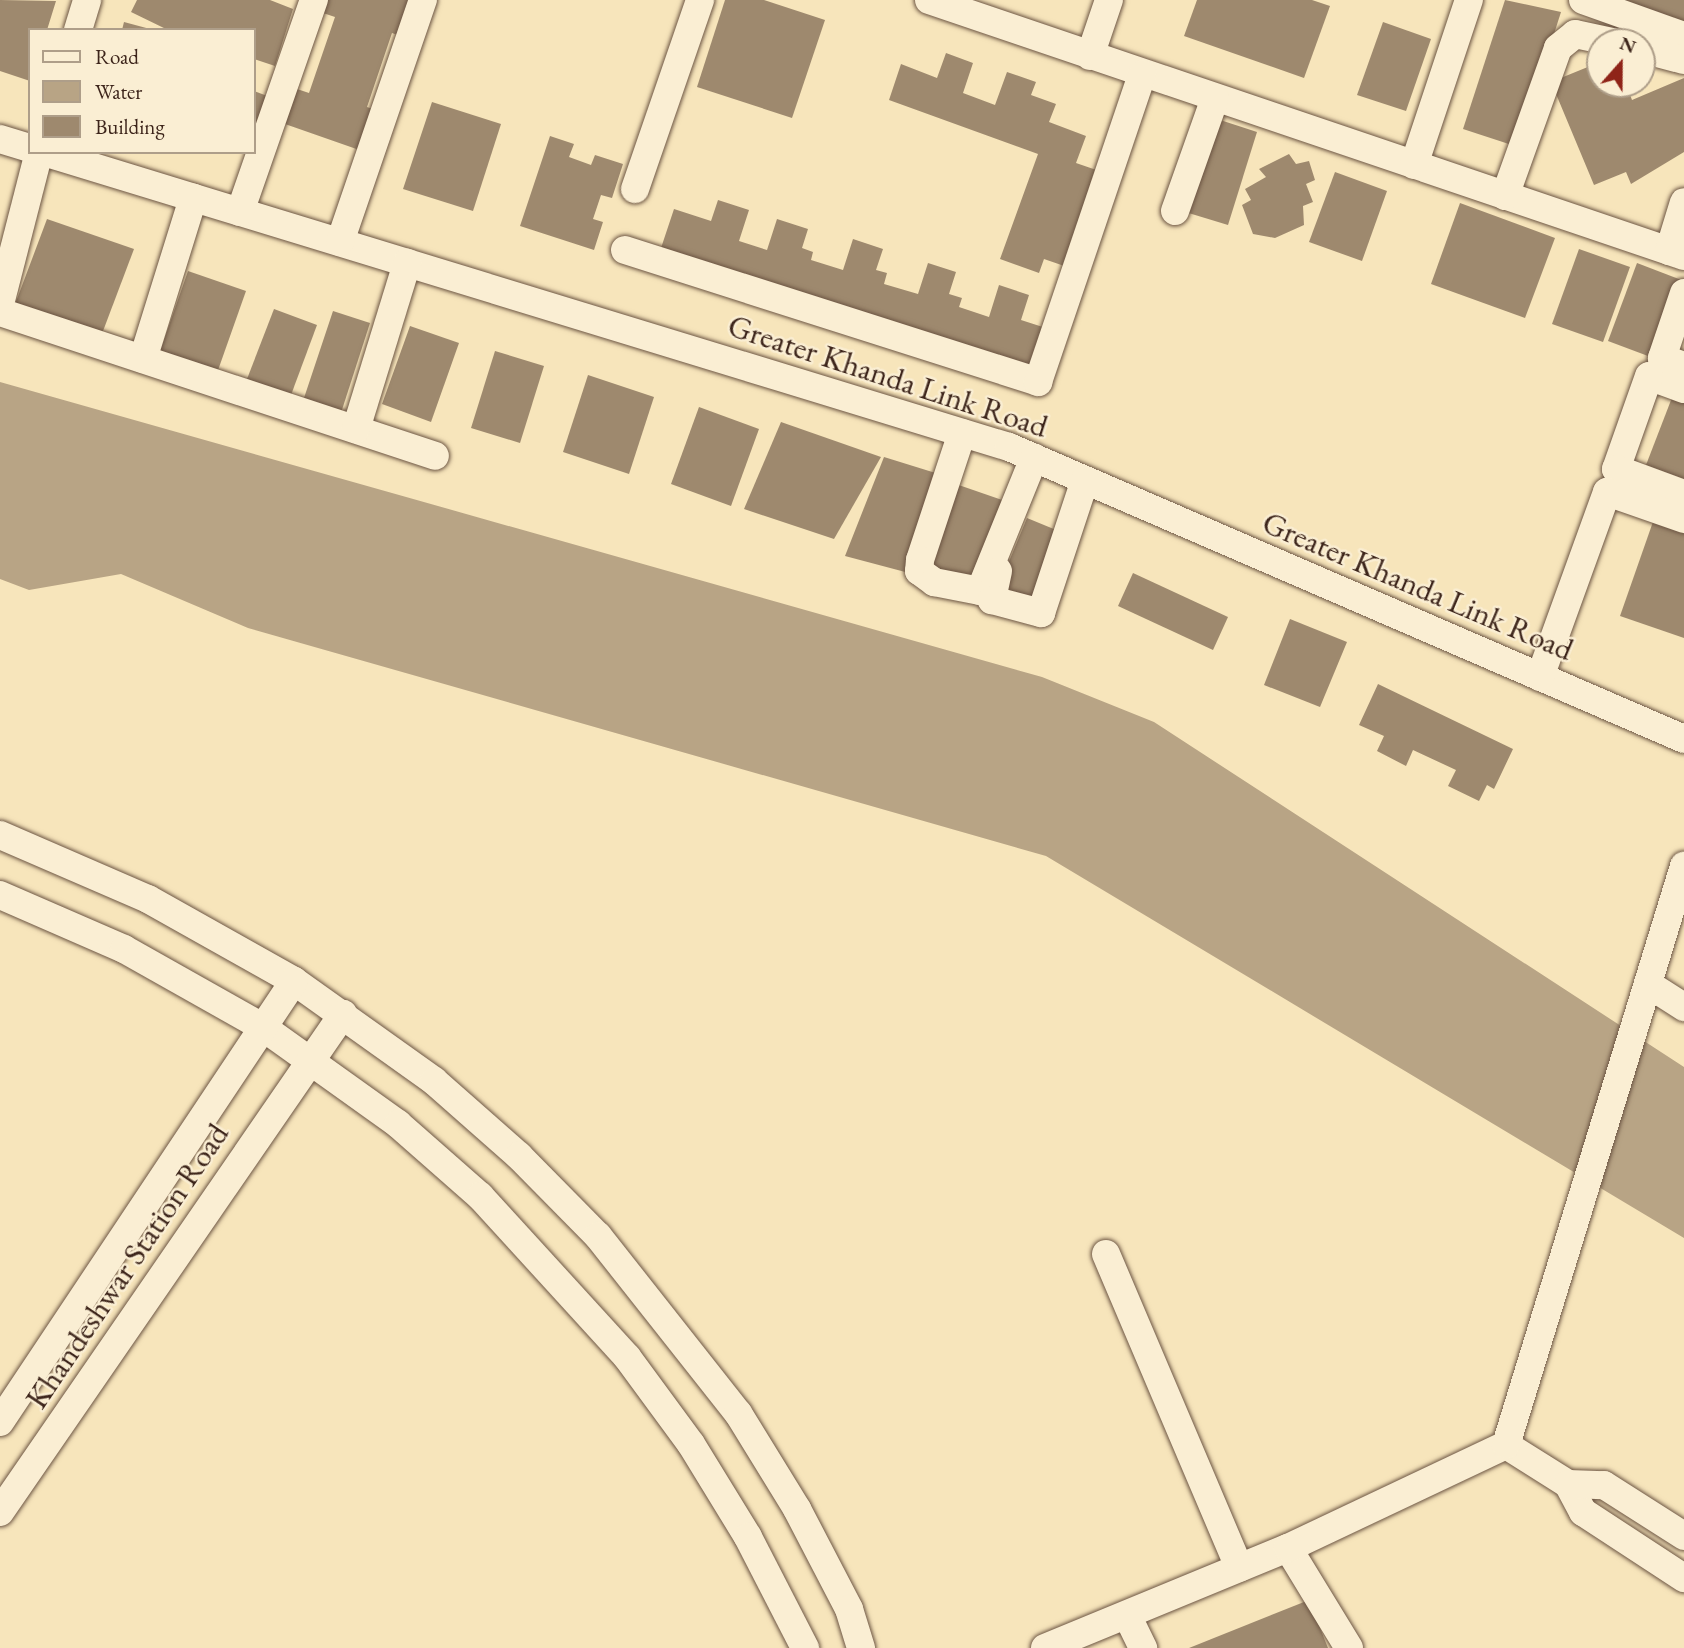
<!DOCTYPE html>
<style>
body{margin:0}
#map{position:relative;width:1684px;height:1648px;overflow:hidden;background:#f7e5bb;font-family:"EB Garamond",serif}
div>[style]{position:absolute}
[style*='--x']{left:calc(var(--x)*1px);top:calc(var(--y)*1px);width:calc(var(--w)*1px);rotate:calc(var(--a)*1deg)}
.water>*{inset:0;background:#b8a485}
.building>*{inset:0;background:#9e896e}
.roads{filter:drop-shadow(0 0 2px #6c5543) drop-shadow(0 0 2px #6c5543)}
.minor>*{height:28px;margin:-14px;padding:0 14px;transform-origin:14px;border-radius:14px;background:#faeed3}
span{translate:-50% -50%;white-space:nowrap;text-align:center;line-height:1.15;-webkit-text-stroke:5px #faeed3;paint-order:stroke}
.street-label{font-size:32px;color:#3d251b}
.legend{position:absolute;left:28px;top:28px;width:228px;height:126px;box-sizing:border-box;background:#faeed3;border:2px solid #ae9e89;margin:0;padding:9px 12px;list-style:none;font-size:21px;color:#3d251b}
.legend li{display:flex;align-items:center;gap:14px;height:35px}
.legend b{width:35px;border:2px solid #ae9e89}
.north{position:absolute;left:1586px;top:28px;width:70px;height:70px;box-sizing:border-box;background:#faeed3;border:2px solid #ae9e89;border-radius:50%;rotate:21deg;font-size:19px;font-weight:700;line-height:28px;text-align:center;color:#3d251b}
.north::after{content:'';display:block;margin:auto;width:24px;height:32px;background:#8f2418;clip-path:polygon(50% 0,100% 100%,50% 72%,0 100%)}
</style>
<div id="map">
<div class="water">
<i style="clip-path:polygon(0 382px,1042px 677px,1154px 722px,1684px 1067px,1684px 1238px,1046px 856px,248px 628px,121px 574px,29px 590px,0 579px)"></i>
</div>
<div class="building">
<i style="clip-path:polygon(0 0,56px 1px,47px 30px,30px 30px,30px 81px,0 71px)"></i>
<i style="clip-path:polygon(137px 0,270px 0,293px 9px,275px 66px,254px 59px,254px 30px,168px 30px,131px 12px)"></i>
<i style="clip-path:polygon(327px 0,416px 0,403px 37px,392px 33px,367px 107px,378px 111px,365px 152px,285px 124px,297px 89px,309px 93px,335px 17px,323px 13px)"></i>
<i style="clip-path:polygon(725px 0,764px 0,825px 20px,792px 118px,697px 87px)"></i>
<i style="clip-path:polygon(1197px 0,1312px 0,1330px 6px,1304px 78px,1184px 36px)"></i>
<i style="clip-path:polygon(1505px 0,1561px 12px,1518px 147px,1463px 129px)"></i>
<i style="clip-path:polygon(1616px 0,1684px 0,1684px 26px)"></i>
<i style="clip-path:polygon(124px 22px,150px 29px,150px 30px,122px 30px)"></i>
<i style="clip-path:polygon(1383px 22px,1431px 39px,1406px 111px,1357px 95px)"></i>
<i style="clip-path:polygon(946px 53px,973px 63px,963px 93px,995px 105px,1007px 72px,1036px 82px,1031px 95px,1056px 104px,1049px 122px,1086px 136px,1076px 163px,1108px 174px,1073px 269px,1044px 259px,1039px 273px,1000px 259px,1038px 154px,889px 100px,901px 64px,937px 78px)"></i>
<i style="clip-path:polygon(1600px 62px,1600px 84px,1626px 84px,1632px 100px,1684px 78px,1684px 152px,1631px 184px,1626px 172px,1594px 185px,1551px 82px)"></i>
<i style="clip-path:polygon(254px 91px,270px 97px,254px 145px)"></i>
<i style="clip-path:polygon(432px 102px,501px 124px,473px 211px,403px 189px)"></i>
<i style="clip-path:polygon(1211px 117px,1257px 132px,1228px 225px,1182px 211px)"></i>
<i style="clip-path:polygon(550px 136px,574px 144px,569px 157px,591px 165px,595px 155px,623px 164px,612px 198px,601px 195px,593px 219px,603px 222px,594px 250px,520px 226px)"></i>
<i style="clip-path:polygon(1289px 154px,1296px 164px,1309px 161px,1315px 180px,1306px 184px,1313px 202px,1303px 206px,1304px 225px,1275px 238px,1253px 234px,1242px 205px,1251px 200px,1245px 189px,1266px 177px,1259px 169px)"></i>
<i style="clip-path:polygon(1335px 172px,1387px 191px,1362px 261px,1309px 242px)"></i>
<i style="clip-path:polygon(718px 200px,749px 210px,739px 241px,767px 250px,777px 219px,808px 229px,802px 248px,813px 252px,811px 260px,843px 270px,853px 239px,883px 249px,876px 270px,887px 273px,884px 284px,918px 294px,928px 263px,956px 272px,949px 294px,962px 298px,959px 307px,989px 317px,999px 285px,1029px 295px,1021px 320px,1049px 329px,1036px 369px,660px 251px,674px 209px,711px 221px)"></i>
<i style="clip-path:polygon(1460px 203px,1555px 238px,1525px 318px,1431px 284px)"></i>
<i style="clip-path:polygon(47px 219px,134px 249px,100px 339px,14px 307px)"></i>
<i style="clip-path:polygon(1579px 249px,1630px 267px,1603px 342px,1552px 324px)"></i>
<i style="clip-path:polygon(1637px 263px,1684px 281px,1656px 359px,1608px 341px)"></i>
<i style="clip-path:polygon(188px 271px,246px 291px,217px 373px,159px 354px)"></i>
<i style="clip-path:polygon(274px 309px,317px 325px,291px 395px,247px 379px)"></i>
<i style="clip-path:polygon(333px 311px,370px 323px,340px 416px,302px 404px)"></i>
<i style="clip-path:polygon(410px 326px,459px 343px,431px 422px,382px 404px)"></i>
<i style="clip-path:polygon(495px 351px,544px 366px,520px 443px,471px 428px)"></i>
<i style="clip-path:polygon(588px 375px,654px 397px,629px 474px,563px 452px)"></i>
<i style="clip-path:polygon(1673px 395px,1684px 399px,1684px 479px,1646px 465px)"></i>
<i style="clip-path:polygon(699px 407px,759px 429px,731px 506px,671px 484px)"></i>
<i style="clip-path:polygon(781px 422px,881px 457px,834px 539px,744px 509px)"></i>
<i style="clip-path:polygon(884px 457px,942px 475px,909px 573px,845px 556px)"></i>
<i style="clip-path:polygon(950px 482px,1005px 501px,974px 588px,924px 566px)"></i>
<i style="clip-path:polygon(1655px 516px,1684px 526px,1684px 638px,1620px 616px)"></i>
<i style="clip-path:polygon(1027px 518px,1061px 532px,1037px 609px,995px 595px)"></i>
<i style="clip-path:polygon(1133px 573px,1228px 617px,1213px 650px,1118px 606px)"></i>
<i style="clip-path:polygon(1290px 619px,1347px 642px,1320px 707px,1264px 685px)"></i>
<i style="clip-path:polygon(1378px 684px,1513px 749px,1494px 789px,1487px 785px,1479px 801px,1448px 786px,1456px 770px,1413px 750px,1406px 766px,1377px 751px,1384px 736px,1359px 725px)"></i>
<i style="clip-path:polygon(1309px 1600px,1328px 1648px,1189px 1648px)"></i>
</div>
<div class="roads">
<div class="minor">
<i style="--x:929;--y:0;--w:797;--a:18.73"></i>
<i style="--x:1583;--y:0;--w:107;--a:19.6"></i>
<i style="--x:78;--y:30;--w:31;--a:-73"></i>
<i style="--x:1642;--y:49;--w:43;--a:14.7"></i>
<i style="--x:1090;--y:56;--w:59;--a:-71.3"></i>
<i style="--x:0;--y:139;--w:31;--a:17"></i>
<i style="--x:44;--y:152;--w:1009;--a:17"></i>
<i style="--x:1009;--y:447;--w:735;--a:23.39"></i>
<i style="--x:1414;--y:165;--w:174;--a:-71.6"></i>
<i style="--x:635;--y:189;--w:200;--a:-71"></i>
<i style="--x:1505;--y:196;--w:157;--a:-70.3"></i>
<i style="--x:1558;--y:48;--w:22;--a:-39"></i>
<i style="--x:1575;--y:34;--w:39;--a:12"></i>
<i style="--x:1175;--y:211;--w:120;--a:-70.5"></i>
<i style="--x:240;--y:212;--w:225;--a:-70.8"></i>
<i style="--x:340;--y:242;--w:256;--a:-71.1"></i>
<i style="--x:625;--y:250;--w:434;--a:17.7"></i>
<i style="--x:1038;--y:382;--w:325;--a:-71.3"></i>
<i style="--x:1669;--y:251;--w:51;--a:-73"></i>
<i style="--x:1684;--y:293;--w:69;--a:108.7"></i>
<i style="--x:1662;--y:358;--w:23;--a:20"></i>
<i style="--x:0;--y:304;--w:157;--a:-75.6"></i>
<i style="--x:0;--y:312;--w:458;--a:18.3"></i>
<i style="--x:143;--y:359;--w:169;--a:-72.7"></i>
<i style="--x:1684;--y:389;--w:37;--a:-160"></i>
<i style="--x:1649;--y:376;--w:99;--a:109.5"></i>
<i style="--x:1616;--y:469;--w:72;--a:20.2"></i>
<i style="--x:356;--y:429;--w:174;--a:-72.9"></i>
<i style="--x:962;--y:433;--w:134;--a:108.3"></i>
<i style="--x:920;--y:560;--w:11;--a:95"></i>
<i style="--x:919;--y:571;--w:19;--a:36"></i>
<i style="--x:934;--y:582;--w:47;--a:11.1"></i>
<i style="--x:980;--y:591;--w:144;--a:-67.9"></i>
<i style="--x:998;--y:571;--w:30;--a:102"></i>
<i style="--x:992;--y:600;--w:51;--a:14.9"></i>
<i style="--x:1041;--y:613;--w:140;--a:-71.7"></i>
<i style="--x:1540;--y:677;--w:197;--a:-70.1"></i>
<i style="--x:1607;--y:492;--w:82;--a:19.3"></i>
<i style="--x:0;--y:835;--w:161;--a:23.4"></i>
<i style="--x:148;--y:899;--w:167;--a:29.3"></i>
<i style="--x:294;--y:981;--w:172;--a:35.5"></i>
<i style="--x:434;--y:1081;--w:113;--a:41.4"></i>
<i style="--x:519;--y:1156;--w:112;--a:45.4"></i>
<i style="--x:598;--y:1236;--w:226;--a:51.7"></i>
<i style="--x:738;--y:1413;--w:113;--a:58.4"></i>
<i style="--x:797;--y:1509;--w:113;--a:62.5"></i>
<i style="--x:849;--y:1609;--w:41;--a:72.9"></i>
<i style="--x:0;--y:895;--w:135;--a:23.5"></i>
<i style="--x:124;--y:949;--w:161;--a:29.4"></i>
<i style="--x:264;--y:1028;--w:165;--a:35.6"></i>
<i style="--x:398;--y:1124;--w:109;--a:41.3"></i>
<i style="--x:480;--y:1196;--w:218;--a:47.6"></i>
<i style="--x:627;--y:1357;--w:108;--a:53.7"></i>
<i style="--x:691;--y:1444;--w:109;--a:58.5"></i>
<i style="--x:748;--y:1537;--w:125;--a:62.8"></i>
<i style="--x:1648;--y:984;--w:43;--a:32.6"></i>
<i style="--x:1106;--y:1254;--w:341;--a:67"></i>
<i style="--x:0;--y:1422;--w:530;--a:-56.31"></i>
<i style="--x:1506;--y:1445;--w:73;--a:32.2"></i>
<i style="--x:1568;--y:1484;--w:32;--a:62"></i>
<i style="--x:1583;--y:1512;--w:121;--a:33.2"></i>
<i style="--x:1568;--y:1484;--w:36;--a:2"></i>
<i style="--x:1604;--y:1485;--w:95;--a:32.5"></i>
<i style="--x:0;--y:1512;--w:605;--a:-55.44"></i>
<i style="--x:1288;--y:1548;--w:117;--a:58.6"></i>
<i style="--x:1127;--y:1615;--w:37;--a:64"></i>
<i style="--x:1045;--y:1648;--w:263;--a:-22.4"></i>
<i style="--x:1288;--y:1548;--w:241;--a:-25.3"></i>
<i style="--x:1506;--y:1445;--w:606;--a:-72.91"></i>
</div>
</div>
<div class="street-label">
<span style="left:888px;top:376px;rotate:18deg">Greater Khanda Link Road</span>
<span style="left:1418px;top:586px;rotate:23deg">Greater Khanda Link Road</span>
<span style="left:127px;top:1266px;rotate:-56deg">Khandeshwar Station Road</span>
</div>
<ul class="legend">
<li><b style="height:9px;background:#faeed3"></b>Road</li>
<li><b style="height:19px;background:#b8a485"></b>Water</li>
<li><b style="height:19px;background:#9e896e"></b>Building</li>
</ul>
<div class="north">N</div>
</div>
